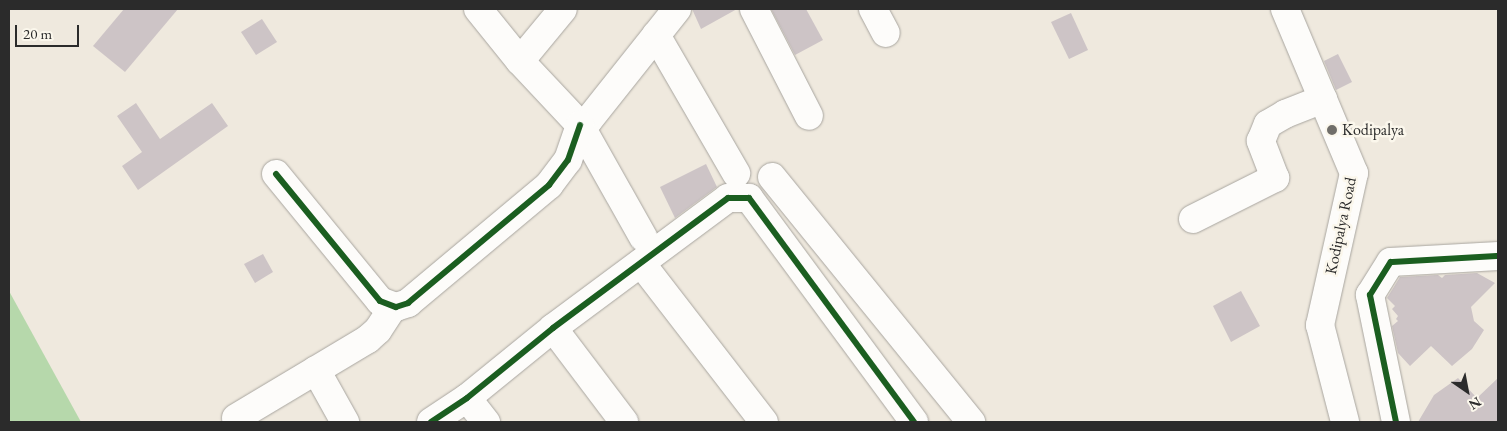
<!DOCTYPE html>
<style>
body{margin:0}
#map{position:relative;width:1507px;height:431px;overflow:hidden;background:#efe9de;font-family:"EB Garamond",serif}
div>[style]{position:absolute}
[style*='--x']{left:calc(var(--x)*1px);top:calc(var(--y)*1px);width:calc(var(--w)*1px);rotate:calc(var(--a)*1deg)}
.green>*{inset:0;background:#b6d8ab}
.building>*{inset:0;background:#cdc4c6}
.roads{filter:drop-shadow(0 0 1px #a8a59f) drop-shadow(0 0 1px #a8a59f)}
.minor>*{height:28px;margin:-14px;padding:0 14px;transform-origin:14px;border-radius:14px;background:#fdfcfa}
.major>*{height:28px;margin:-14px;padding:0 14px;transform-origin:14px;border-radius:14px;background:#fdfcfa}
.cycleway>*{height:6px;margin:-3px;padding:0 3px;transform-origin:3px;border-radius:3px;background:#1b5e20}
.dots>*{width:14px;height:14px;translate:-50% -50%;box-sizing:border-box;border:2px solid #fbf7ec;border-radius:50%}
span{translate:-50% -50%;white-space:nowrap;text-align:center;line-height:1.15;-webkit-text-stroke:5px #fbf7ec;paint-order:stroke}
.poi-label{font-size:16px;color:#2b2b2b}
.left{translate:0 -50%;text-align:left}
.street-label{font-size:16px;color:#2b2b2b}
.frame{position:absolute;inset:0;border:10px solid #2b2b2b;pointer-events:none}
.north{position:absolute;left:1442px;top:366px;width:50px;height:50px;-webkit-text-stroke:4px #fbf7ec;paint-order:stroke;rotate:147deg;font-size:14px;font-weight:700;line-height:20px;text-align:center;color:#2b2b2b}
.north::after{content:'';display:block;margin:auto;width:18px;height:22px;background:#2b2b2b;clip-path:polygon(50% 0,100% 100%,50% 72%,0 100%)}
.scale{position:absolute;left:15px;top:25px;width:64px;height:22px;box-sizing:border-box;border:2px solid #2b2b2b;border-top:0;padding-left:6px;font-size:15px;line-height:18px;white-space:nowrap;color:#2b2b2b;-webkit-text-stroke:4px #fbf7ec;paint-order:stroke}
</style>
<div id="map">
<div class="green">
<i style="clip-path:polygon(9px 291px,81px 422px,9px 422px)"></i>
</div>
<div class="building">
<i style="clip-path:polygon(124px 9px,178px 9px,125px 72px,93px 46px)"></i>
<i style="clip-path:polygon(692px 9px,737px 9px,701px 29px)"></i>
<i style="clip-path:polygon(771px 9px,806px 9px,823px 40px,795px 55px)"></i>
<i style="clip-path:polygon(1071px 13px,1088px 50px,1069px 59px,1051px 22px)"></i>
<i style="clip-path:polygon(262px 19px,277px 42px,256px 55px,241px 32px)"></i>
<i style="clip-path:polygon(1338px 54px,1352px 82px,1336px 90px,1324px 61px)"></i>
<i style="clip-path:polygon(136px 103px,160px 139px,212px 103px,228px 126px,138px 190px,122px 166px,142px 152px,117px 116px)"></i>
<i style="clip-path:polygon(706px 164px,717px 187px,675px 218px,660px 187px)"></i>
<i style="clip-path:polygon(263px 254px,273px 272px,255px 283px,244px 264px)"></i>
<i style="clip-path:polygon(1477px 273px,1495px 283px,1471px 307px,1474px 321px,1484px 330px,1472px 349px,1452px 366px,1431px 346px,1410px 366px,1398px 353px,1392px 326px,1398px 321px,1396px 319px,1398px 316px,1392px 309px,1395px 306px,1387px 298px,1400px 277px,1438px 275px,1442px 278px,1445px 275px)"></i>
<i style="clip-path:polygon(1241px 291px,1260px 326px,1231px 342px,1213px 306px)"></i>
<i style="clip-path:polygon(1458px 378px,1477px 398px,1498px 378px,1498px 422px,1418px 422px,1434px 395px)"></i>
</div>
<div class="roads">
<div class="minor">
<i style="--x:478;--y:9;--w:67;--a:51.1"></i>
<i style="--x:520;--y:61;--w:88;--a:46.8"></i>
<i style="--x:580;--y:125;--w:9;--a:-27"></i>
<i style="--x:588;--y:121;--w:143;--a:-51.5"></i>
<i style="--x:754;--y:9;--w:120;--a:62.8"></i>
<i style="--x:873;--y:9;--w:27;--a:62"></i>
<i style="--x:656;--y:35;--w:160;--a:59.9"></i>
<i style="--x:520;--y:61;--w:67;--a:-50.4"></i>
<i style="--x:580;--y:125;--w:129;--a:60.6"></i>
<i style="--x:276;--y:174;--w:164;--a:50.7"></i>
<i style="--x:380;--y:301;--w:17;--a:21"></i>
<i style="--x:396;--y:307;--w:13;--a:-18"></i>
<i style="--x:408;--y:303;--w:184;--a:-39.9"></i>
<i style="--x:549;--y:185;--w:31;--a:-53"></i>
<i style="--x:568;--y:160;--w:37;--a:-71"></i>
<i style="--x:772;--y:177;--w:316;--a:50.9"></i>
<i style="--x:1193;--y:219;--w:92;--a:-26.6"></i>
<i style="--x:1275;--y:178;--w:40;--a:-111"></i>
<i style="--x:1261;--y:141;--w:18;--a:-68"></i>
<i style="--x:1268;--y:124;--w:20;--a:-30"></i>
<i style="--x:1285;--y:114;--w:41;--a:-21.5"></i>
<i style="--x:641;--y:263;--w:201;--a:52.3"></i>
<i style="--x:553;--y:328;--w:118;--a:52.9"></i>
<i style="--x:316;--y:370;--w:60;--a:60.9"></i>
<i style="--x:467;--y:398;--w:31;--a:52"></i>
<i style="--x:236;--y:418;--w:154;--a:-30.9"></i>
<i style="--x:368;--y:339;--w:13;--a:-42"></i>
<i style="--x:378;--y:330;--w:27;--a:-57"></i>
<i style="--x:431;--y:422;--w:43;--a:-33.7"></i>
<i style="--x:467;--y:398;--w:111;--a:-39.1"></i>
<i style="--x:553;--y:328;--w:218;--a:-36.6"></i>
<i style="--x:728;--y:198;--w:21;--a:0"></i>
<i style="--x:749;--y:198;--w:278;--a:53.6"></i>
<i style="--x:1396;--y:422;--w:130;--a:-101.6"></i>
<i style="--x:1370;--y:295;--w:39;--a:-58"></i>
<i style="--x:1391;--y:262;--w:107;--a:-3.2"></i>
</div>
<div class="major">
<i style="--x:1285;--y:9;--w:178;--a:67.2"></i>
<i style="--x:1354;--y:173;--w:156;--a:102.6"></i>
<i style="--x:1320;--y:325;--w:100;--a:75.5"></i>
</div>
</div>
<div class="cycleway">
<i style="--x:276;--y:174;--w:164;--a:50.7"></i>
<i style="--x:380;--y:301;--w:17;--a:21"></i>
<i style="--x:396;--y:307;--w:13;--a:-18"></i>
<i style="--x:408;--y:303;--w:184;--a:-39.9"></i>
<i style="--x:549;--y:185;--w:31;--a:-53"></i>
<i style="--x:568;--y:160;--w:37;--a:-71"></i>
<i style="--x:431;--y:422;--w:43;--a:-33.7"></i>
<i style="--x:467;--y:398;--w:111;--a:-39.1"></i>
<i style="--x:553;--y:328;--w:218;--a:-36.6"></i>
<i style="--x:728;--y:198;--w:21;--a:0"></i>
<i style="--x:749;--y:198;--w:278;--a:53.6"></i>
<i style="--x:1396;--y:422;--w:130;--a:-101.6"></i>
<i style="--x:1370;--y:295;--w:39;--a:-58"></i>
<i style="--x:1391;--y:262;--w:107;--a:-3.2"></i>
</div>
<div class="dots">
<i style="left:1332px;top:130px;background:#706e6a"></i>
</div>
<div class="poi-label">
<span class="left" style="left:1342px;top:130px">Kodipalya</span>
</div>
<div class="street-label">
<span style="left:1341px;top:226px;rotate:-78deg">Kodipalya Road</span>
</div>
<div class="frame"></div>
<div class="north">N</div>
<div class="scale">20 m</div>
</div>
